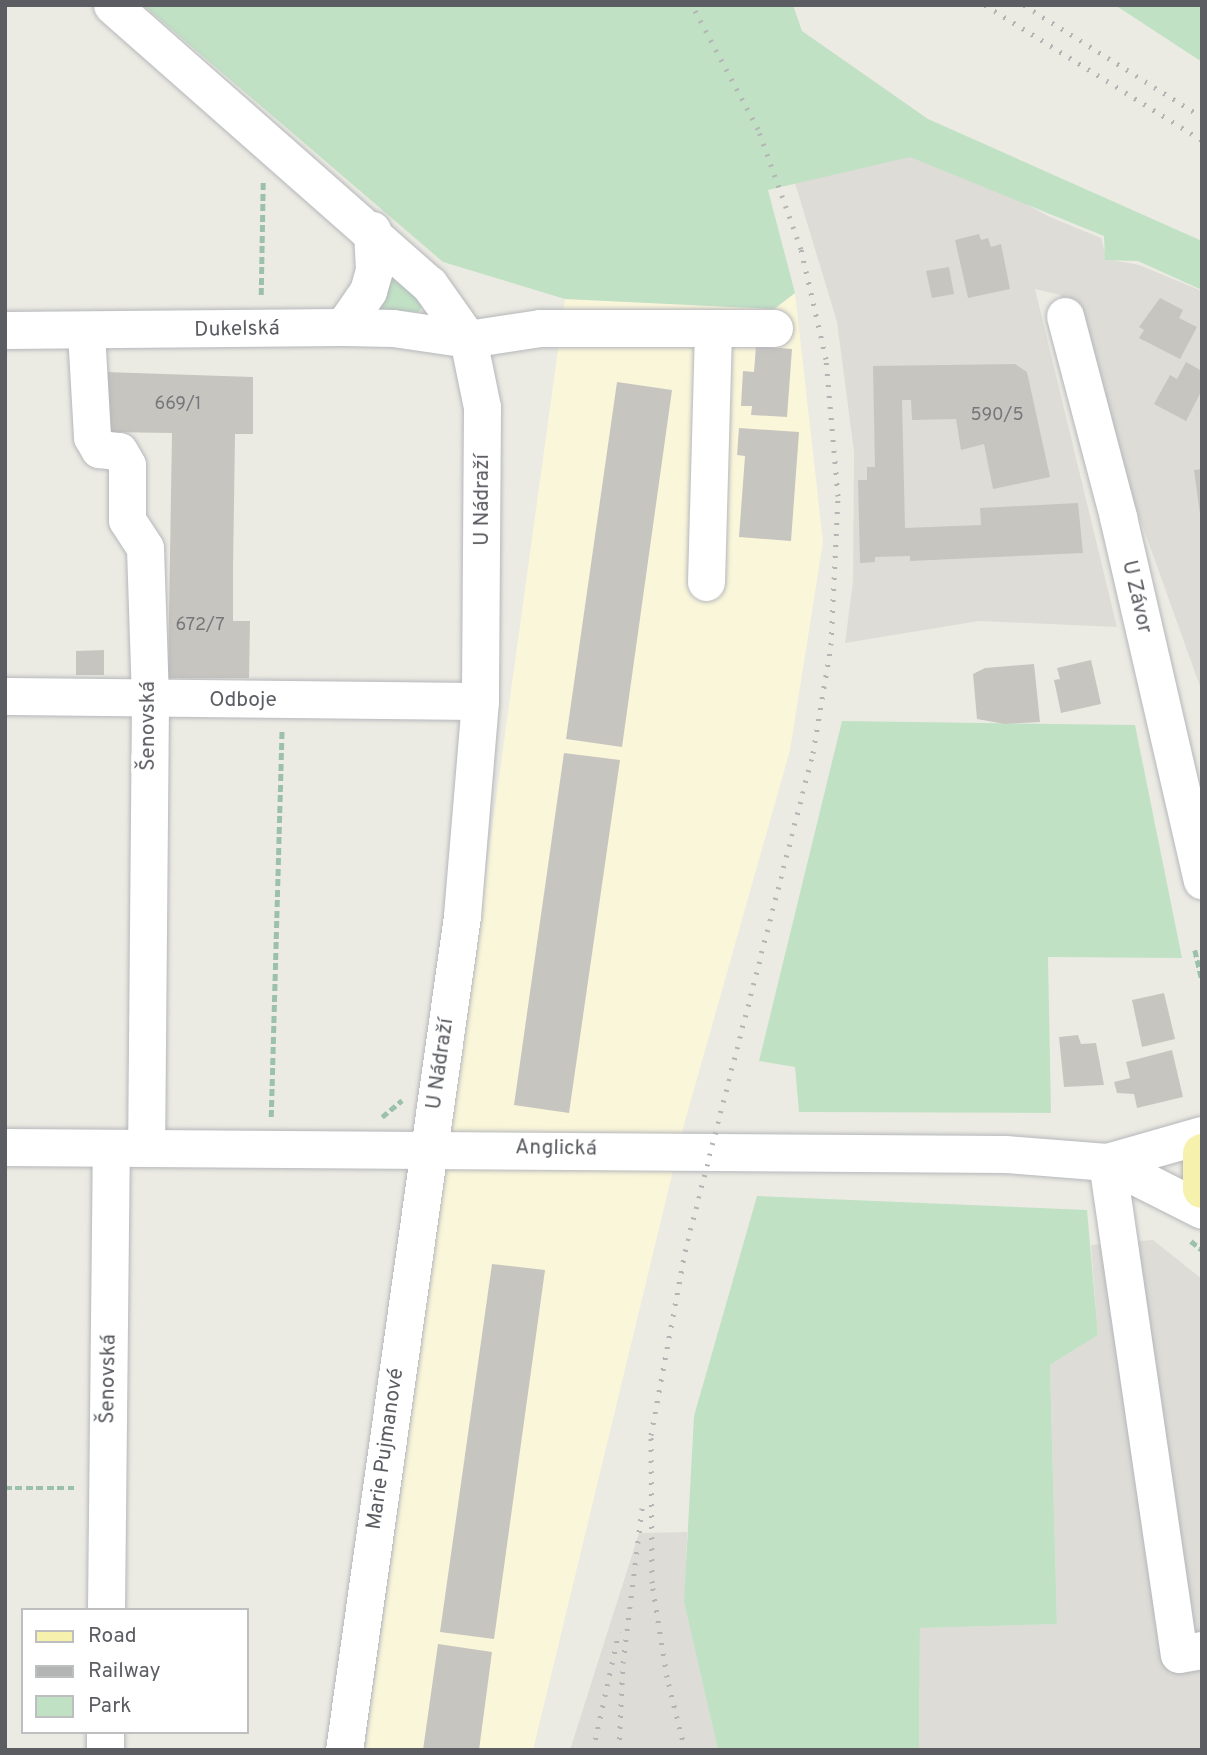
<!DOCTYPE html>
<meta charset="utf-8">
<style>
body{margin:0}
#map{position:relative;width:1207px;height:1755px;overflow:hidden;background:#ecebe3;font-family:Overpass,sans-serif}
div>[style]{position:absolute}
[style*='--x']{left:calc(var(--x)*1px);top:calc(var(--y)*1px);width:calc(var(--w)*1px);rotate:calc(var(--a)*1deg)}
.commercial>*{inset:0;background:#faf6da}
.industrial>*{inset:0;background:#dddcd7}
.green>*{inset:0;background:#c1e1c5}
.building>*{inset:0;background:#c7c5c0}
.path>*{height:4.5px;margin-top:-2.25px;transform-origin:0;background:repeating-linear-gradient(90deg,#9cc1aa 0 7px,transparent 0 10.5px)}
.roads{filter:drop-shadow(0 0 2px #b5b7bb) drop-shadow(0 0 2px #b5b7bb)}
.minor>*{height:37px;margin:-18.5px;padding:0 18.5px;transform-origin:18.5px;border-radius:18.5px;background:#fff}
.major>*{height:38px;margin:-19px;padding:0 19px;transform-origin:19px;border-radius:19px;background:#f6f2ae}
.rail>*{height:5px;margin-top:-2.5px;transform-origin:0;background:repeating-linear-gradient(90deg,#b3b4b4 0 2px,transparent 0 11px)}
span{translate:-50% -50%;white-space:nowrap;text-align:center;line-height:1.15;-webkit-text-stroke:6px #fff;paint-order:stroke}
.number-label{font-size:18px;color:#76777a}
.number-label span{-webkit-text-stroke-width:0}
.street-label{font-size:21px;color:#5b5d62}
.frame{position:absolute;inset:0;border:7px solid #5b5d62;pointer-events:none}
.legend{position:absolute;left:21px;top:1608px;width:228px;height:126px;box-sizing:border-box;background:#fff;border:2px solid #bdbec0;margin:0;padding:9px 12px;list-style:none;font-size:21px;color:#5b5d62}
.legend li{display:flex;align-items:center;gap:14px;height:35px}
.legend b{width:35px;border:2px solid #bdbec0}
</style>
<div id="map">
<div class="commercial">
<i style="clip-path:polygon(795px 293px,823px 542px,790px 750px,685px 1121px,533px 1750px,365px 1750px,565px 299px,774px 309px)"></i>
</div>
<div class="industrial">
<i style="clip-path:polygon(895px 134px,1050px 217px,1101px 238px,1107px 259px,1139px 265px,1202px 291px,1202px 692px,1060px 295px,1035px 289px,1117px 627px,979px 621px,845px 643px,853px 582px,854px 452px,837px 322px,789px 163px)"></i>
<i style="clip-path:polygon(1153px 1240px,1202px 1279px,1202px 1750px,919px 1750px,920px 1628px,1057px 1624px,1050px 1365px,1098px 1335px,1091px 1245px)"></i>
<i style="clip-path:polygon(687px 1532px,685px 1601px,718px 1750px,570px 1750px,639px 1533px)"></i>
</div>
<div class="green">
<i style="clip-path:polygon(143px 5px,793px 5px,802px 31px,928px 119px,1202px 241px,1202px 290px,1138px 261px,1105px 260px,1104px 236px,910px 157px,768px 190px,795px 293px,774px 309px,565px 299px,443px 262px)"></i>
<i style="clip-path:polygon(1115px 5px,1202px 5px,1202px 62px)"></i>
<i style="clip-path:polygon(397px 272px,423px 305px,419px 312px,379px 310px,388px 276px)"></i>
<i style="clip-path:polygon(842px 721px,1135px 725px,1182px 958px,1048px 957px,1051px 1113px,799px 1112px,795px 1067px,759px 1061px)"></i>
<i style="clip-path:polygon(757px 1196px,1087px 1210px,1098px 1335px,1050px 1365px,1057px 1624px,920px 1628px,919px 1750px,718px 1750px,684px 1601px,694px 1416px)"></i>
</div>
<div class="building">
<i style="clip-path:polygon(979px 234px,981px 240px,988px 238px,991px 247px,1001px 244px,1010px 289px,968px 298px,955px 240px)"></i>
<i style="clip-path:polygon(949px 267px,954px 294px,932px 298px,926px 271px)"></i>
<i style="clip-path:polygon(1160px 298px,1183px 310px,1179px 318px,1197px 327px,1180px 359px,1139px 338px,1144px 330px,1139px 327px)"></i>
<i style="clip-path:polygon(756px 346px,792px 349px,787px 417px,751px 415px,752px 406px,741px 406px,743px 371px,754px 372px)"></i>
<i style="clip-path:polygon(1186px 362px,1202px 371px,1202px 390px,1186px 421px,1154px 404px,1170px 375px,1177px 379px)"></i>
<i style="clip-path:polygon(1015px 364px,1027px 372px,1050px 477px,993px 489px,984px 444px,961px 450px,956px 419px,912px 420px,911px 400px,902px 400px,905px 528px,981px 525px,980px 508px,1078px 503px,1083px 553px,910px 561px,910px 556px,875px 557px,875px 562px,860px 563px,858px 480px,867px 480px,867px 467px,875px 467px,873px 366px)"></i>
<i style="clip-path:polygon(105px 372px,253px 377px,253px 434px,235px 434px,233px 570px,233px 621px,250px 621px,249px 678px,168px 678px,172px 433px,105px 432px)"></i>
<i style="clip-path:polygon(617px 382px,672px 390px,622px 747px,566px 739px)"></i>
<i style="clip-path:polygon(739px 428px,799px 432px,791px 541px,739px 537px,745px 456px,737px 455px)"></i>
<i style="clip-path:polygon(1202px 469px,1202px 513px,1200px 514px,1194px 470px)"></i>
<i style="clip-path:polygon(104px 650px,104px 675px,76px 675px,76px 651px)"></i>
<i style="clip-path:polygon(1091px 660px,1101px 704px,1061px 713px,1054px 680px,1060px 679px,1057px 668px)"></i>
<i style="clip-path:polygon(1034px 664px,1040px 722px,1005px 724px,977px 719px,973px 674px,985px 668px)"></i>
<i style="clip-path:polygon(564px 753px,620px 760px,569px 1113px,514px 1105px)"></i>
<i style="clip-path:polygon(1164px 993px,1175px 1039px,1142px 1047px,1132px 1000px)"></i>
<i style="clip-path:polygon(1078px 1035px,1081px 1044px,1096px 1043px,1104px 1085px,1064px 1087px,1059px 1037px)"></i>
<i style="clip-path:polygon(1172px 1050px,1183px 1097px,1137px 1108px,1134px 1094px,1117px 1093px,1114px 1082px,1130px 1078px,1126px 1062px)"></i>
<i style="clip-path:polygon(492px 1264px,545px 1270px,494px 1639px,440px 1632px)"></i>
<i style="clip-path:polygon(438px 1644px,492px 1652px,479px 1750px,423px 1750px)"></i>
</div>
<div class="path">
<i style="--x:261;--y:295;--w:113;--a:-89"></i>
<i style="--x:1195;--y:950;--w:31;--a:77"></i>
<i style="--x:271;--y:1117;--w:387;--a:-88.4"></i>
<i style="--x:382;--y:1117;--w:26;--a:-40"></i>
<i style="--x:1191;--y:1241;--w:14;--a:39"></i>
<i style="--x:5;--y:1488;--w:69;--a:0"></i>
</div>
<div class="roads">
<div class="minor">
<i style="--x:112;--y:5;--w:422;--a:41.4"></i>
<i style="--x:429;--y:284;--w:67;--a:54.7"></i>
<i style="--x:468;--y:339;--w:69;--a:78.4"></i>
<i style="--x:482;--y:407;--w:294;--a:90.4"></i>
<i style="--x:480;--y:701;--w:216;--a:94.8"></i>
<i style="--x:462;--y:916;--w:842;--a:98.05"></i>
<i style="--x:1065;--y:316;--w:208;--a:75.2"></i>
<i style="--x:1118;--y:517;--w:373;--a:77"></i>
<i style="--x:343;--y:327;--w:44;--a:-55.2"></i>
<i style="--x:368;--y:291;--w:22;--a:-74"></i>
<i style="--x:374;--y:270;--w:40;--a:-92.9"></i>
<i style="--x:5;--y:330;--w:338;--a:-0.5"></i>
<i style="--x:343;--y:327;--w:50;--a:1.1"></i>
<i style="--x:393;--y:328;--w:76;--a:8.3"></i>
<i style="--x:468;--y:339;--w:73;--a:-8.7"></i>
<i style="--x:540;--y:328;--w:234;--a:0"></i>
<i style="--x:86;--y:332;--w:105;--a:86.7"></i>
<i style="--x:92;--y:437;--w:14;--a:60"></i>
<i style="--x:99;--y:449;--w:20;--a:6"></i>
<i style="--x:119;--y:451;--w:16;--a:60"></i>
<i style="--x:127;--y:465;--w:55;--a:90"></i>
<i style="--x:127;--y:520;--w:33;--a:57"></i>
<i style="--x:145;--y:548;--w:153;--a:88.1"></i>
<i style="--x:150;--y:701;--w:447;--a:90.5"></i>
<i style="--x:706;--y:582;--w:254;--a:-88.4"></i>
<i style="--x:5;--y:696;--w:475;--a:0.6"></i>
<i style="--x:5;--y:1147;--w:1000;--a:0.4"></i>
<i style="--x:1005;--y:1154;--w:102;--a:4.5"></i>
<i style="--x:1107;--y:1162;--w:99;--a:-15.9"></i>
<i style="--x:1107;--y:1162;--w:497;--a:81.7"></i>
<i style="--x:1179;--y:1654;--w:23;--a:-10"></i>
<i style="--x:1107;--y:1162;--w:106;--a:26.8"></i>
<i style="--x:106;--y:1610;--w:462;--a:-89.4"></i>
<i style="--x:105;--y:1750;--w:18;--a:-90"></i>
</div>
<div class="major">
<i style="--x:1202;--y:1153;--w:36;--a:90"></i>
</div>
</div>
<div class="rail">
<i style="--x:985;--y:5;--w:256;--a:31.9"></i>
<i style="--x:1024;--y:5;--w:210;--a:32.2"></i>
<i style="--x:593;--y:1750;--w:121;--a:-77.6"></i>
<i style="--x:619;--y:1750;--w:87;--a:-87.4"></i>
<i style="--x:623;--y:1663;--w:156;--a:-83"></i>
<i style="--x:685;--y:1750;--w:75;--a:-103.9"></i>
<i style="--x:667;--y:1677;--w:95;--a:-99.1"></i>
<i style="--x:652;--y:1583;--w:148;--a:-90.4"></i>
<i style="--x:651;--y:1435;--w:187;--a:-79.5"></i>
<i style="--x:685;--y:1251;--w:514;--a:-75.59"></i>
<i style="--x:813;--y:753;--w:109;--a:-80.5"></i>
<i style="--x:831;--y:645;--w:149;--a:-87.3"></i>
<i style="--x:838;--y:496;--w:138;--a:-95"></i>
<i style="--x:826;--y:359;--w:113;--a:-102.8"></i>
<i style="--x:801;--y:249;--w:127;--a:-109.7"></i>
<i style="--x:758;--y:129;--w:140;--a:-118"></i>
</div>
<div class="number-label">
<span style="left:178px;top:405px">669/1</span>
<span style="left:997px;top:416px">590/5</span>
<span style="left:200px;top:626px">672/7</span>
</div>
<div class="street-label">
<span style="left:237px;top:330px;rotate:-1deg">Dukelská</span>
<span style="left:483px;top:500px;rotate:-90deg">U Nádraží</span>
<span style="left:1136px;top:597px;rotate:77deg">U Závor</span>
<span style="left:243px;top:701px">Odboje</span>
<span style="left:149px;top:726px;rotate:-90deg">Šenovská</span>
<span style="left:441px;top:1064px;rotate:-82deg">U Nádraží</span>
<span style="left:556px;top:1149px;rotate:1deg">Anglická</span>
<span style="left:109px;top:1379px;rotate:-89deg">Šenovská</span>
<span style="left:386px;top:1449px;rotate:-82deg">Marie Pujmanové</span>
</div>
<div class="frame"></div>
<ul class="legend">
<li><b style="height:9px;background:#f6f2ae"></b>Road</li>
<li><b style="height:9px;background:#b3b4b4"></b>Railway</li>
<li><b style="height:19px;background:#c1e1c5"></b>Park</li>
</ul>
</div>
